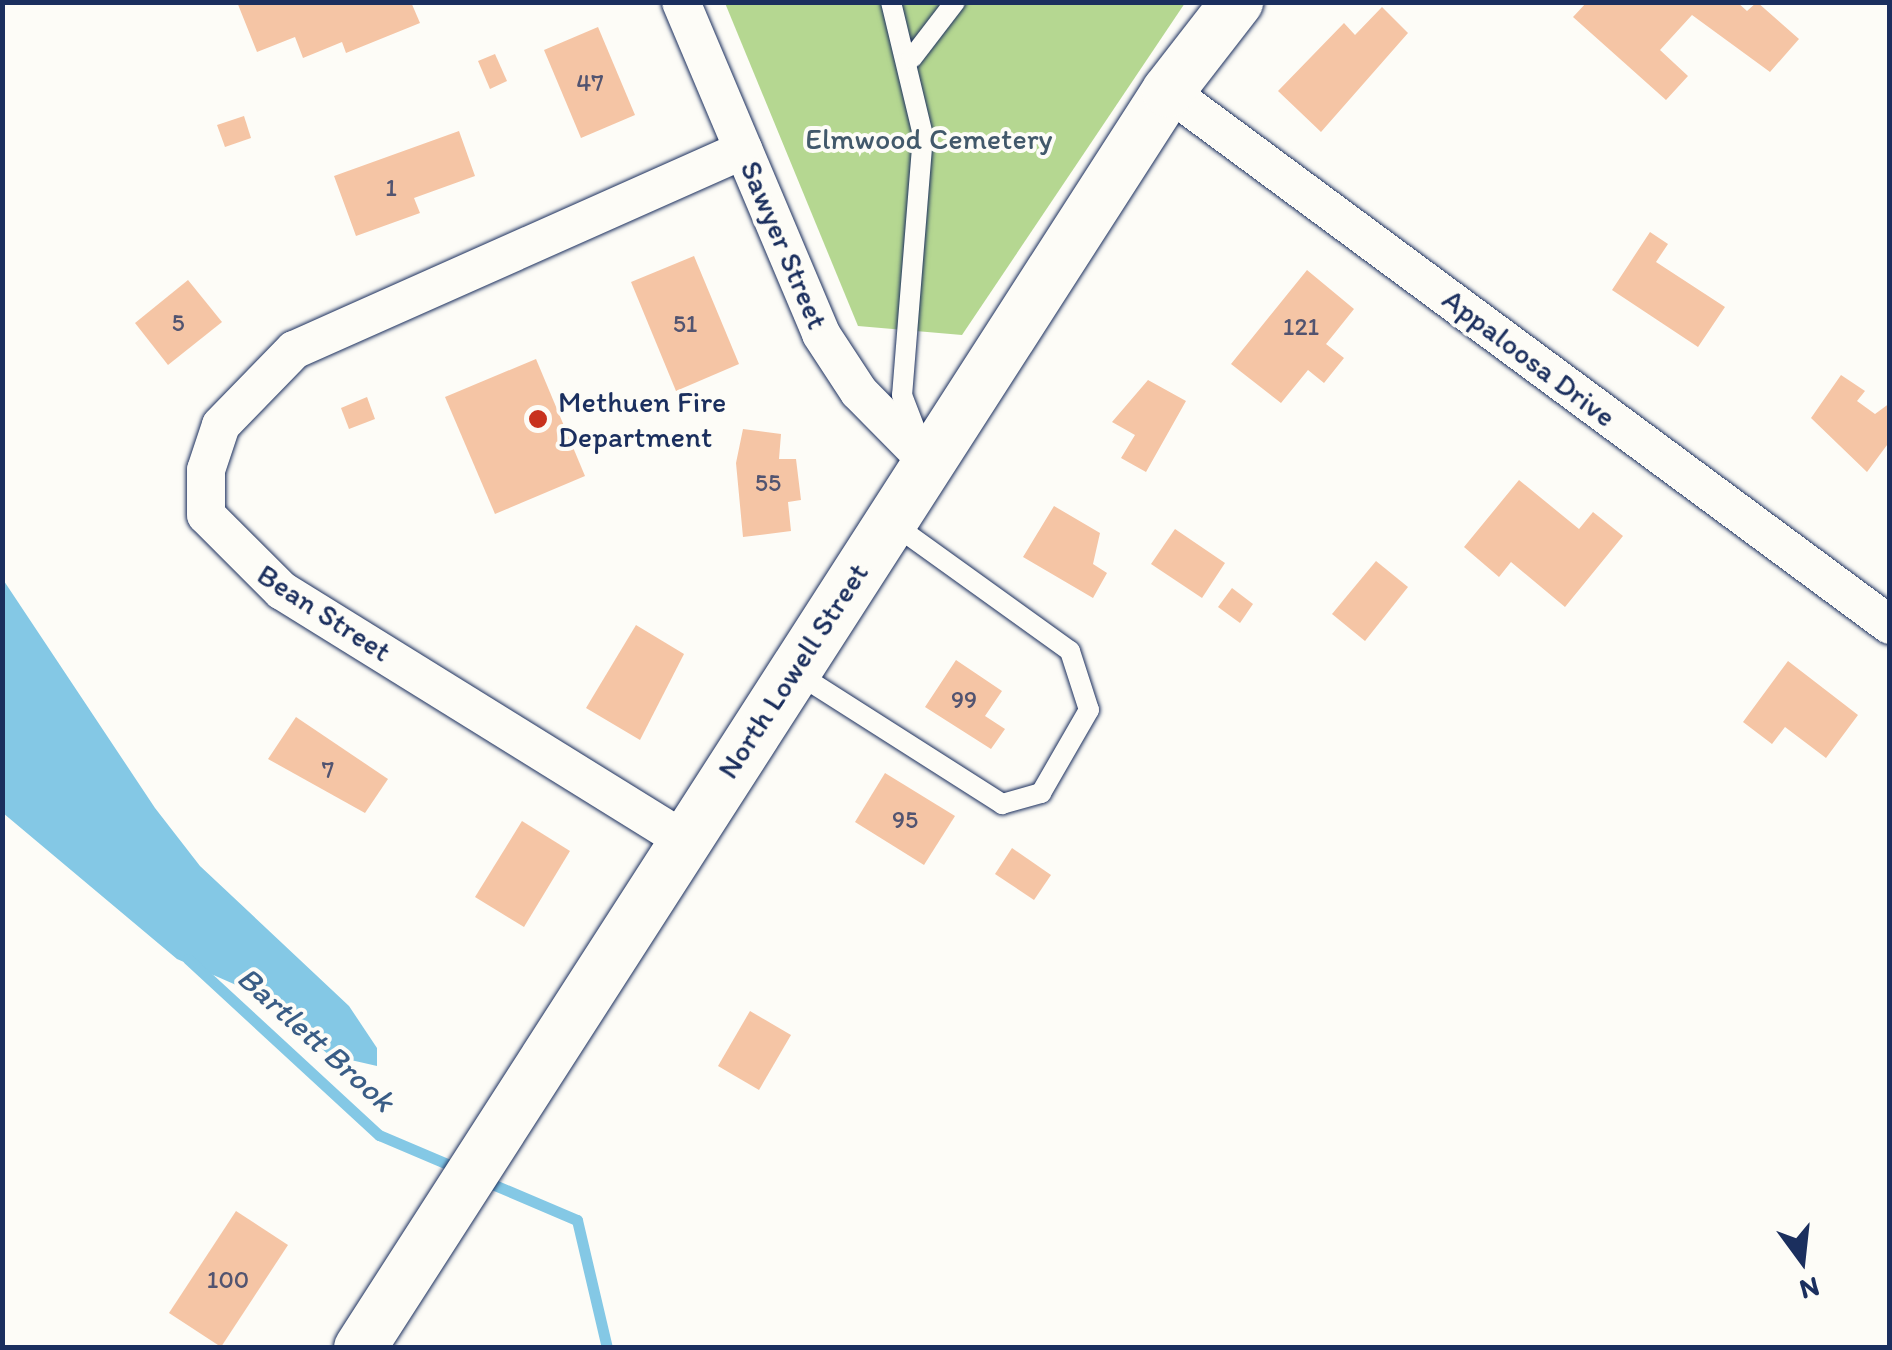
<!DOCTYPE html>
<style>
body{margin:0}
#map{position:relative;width:1892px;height:1350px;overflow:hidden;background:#fdfcf7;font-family:Itim,sans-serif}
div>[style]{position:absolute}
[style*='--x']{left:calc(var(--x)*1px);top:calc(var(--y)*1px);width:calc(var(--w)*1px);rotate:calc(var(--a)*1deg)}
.green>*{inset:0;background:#b5d791}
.water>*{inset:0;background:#84c8e5}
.stream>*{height:11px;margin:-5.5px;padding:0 5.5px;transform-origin:5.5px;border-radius:5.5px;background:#84c8e5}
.building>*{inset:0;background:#f5c5a5}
.roads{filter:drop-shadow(0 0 2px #1b2f5e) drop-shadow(0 0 2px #1b2f5e)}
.lane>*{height:20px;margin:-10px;padding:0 10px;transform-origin:10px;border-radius:10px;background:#fdfcf7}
.street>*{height:38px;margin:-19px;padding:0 19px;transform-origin:19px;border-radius:19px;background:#fdfcf7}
.secondary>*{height:52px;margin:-26px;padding:0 26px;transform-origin:26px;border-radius:26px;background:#fdfcf7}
.dots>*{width:28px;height:28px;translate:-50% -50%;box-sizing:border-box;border:5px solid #fdfcf7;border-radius:50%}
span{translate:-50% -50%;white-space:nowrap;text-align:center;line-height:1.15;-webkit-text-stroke:8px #fdfcf7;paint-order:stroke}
.number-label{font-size:25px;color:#525470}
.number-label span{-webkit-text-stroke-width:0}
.park-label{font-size:30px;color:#42596b}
.street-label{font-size:30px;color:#1b2f5e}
.poi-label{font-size:30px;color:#1b2f5e}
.left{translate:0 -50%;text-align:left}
.water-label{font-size:32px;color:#3a5d86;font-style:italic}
.frame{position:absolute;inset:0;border:5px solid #1b2f5e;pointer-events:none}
.north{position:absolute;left:1752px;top:1210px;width:100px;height:100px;-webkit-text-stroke:8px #fdfcf7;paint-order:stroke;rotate:165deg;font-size:28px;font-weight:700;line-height:40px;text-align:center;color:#1b2f5e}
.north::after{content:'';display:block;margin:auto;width:35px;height:45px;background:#1b2f5e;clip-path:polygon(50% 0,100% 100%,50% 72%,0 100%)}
</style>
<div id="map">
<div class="green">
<i style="clip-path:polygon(725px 3px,1185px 3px,962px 335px,858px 326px)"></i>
</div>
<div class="water">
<i style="clip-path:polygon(2px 578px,155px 808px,200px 866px,349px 1006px,377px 1048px,377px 1066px,329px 1055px,261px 996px,177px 959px,3px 813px)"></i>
</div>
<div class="stream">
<i style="--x:188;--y:959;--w:260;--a:42.7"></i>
<i style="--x:379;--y:1135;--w:87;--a:23"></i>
<i style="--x:485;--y:1181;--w:100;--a:23"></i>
<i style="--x:577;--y:1220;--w:131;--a:76.8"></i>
</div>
<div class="building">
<i style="clip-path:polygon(237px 2px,411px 2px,420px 23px,346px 53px,342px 42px,303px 58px,295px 37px,257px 52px)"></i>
<i style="clip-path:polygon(1587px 2px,1737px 2px,1747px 11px,1757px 2px,1799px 39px,1770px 72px,1692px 15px,1660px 50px,1688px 76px,1666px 100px,1573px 17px)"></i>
<i style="clip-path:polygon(1382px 7px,1408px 33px,1321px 132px,1278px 91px,1344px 23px,1355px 35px)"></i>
<i style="clip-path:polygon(598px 27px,635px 115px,581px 138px,544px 50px)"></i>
<i style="clip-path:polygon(495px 54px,507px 81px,490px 89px,478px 61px)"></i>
<i style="clip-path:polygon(244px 116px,251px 138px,225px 147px,217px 125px)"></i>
<i style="clip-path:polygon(459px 131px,475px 176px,414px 198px,420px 213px,356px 236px,334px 176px)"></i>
<i style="clip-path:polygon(1650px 232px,1668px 244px,1656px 262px,1725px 307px,1698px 347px,1612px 290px)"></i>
<i style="clip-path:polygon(694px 256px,739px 364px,676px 391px,631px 282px)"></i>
<i style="clip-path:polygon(1307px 270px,1354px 309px,1326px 344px,1344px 358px,1324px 383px,1308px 370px,1281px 403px,1231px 364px)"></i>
<i style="clip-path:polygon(188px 280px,222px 322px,168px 365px,135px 323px)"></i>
<i style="clip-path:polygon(536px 359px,585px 476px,495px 514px,445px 397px)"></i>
<i style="clip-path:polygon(1841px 375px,1865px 391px,1857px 401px,1875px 414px,1890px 403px,1890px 441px,1867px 472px,1811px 418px)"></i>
<i style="clip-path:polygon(1148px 380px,1186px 401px,1146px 472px,1121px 458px,1135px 435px,1112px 422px)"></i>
<i style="clip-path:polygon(367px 397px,375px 419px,349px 429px,341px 408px)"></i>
<i style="clip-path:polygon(743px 429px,781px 434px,779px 459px,796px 459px,801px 500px,788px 502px,791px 531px,743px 537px,736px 463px)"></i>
<i style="clip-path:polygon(1519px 480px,1579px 529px,1593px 512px,1623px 536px,1565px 607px,1511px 562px,1499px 577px,1464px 547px)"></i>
<i style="clip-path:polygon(1054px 506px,1100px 533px,1093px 564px,1107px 573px,1093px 598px,1023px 557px)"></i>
<i style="clip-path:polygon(1175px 529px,1225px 563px,1202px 598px,1151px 564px)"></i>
<i style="clip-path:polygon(1376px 561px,1408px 587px,1365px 641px,1332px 614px)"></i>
<i style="clip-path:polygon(1232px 588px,1253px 604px,1240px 623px,1218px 607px)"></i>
<i style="clip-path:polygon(636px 625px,684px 654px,640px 740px,586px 708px)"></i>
<i style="clip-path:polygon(956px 660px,1002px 691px,985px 716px,1005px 729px,991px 749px,925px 707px)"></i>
<i style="clip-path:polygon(1788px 661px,1858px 715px,1826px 758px,1785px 727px,1772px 744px,1743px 722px)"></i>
<i style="clip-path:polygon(296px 717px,388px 779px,365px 813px,268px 759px)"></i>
<i style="clip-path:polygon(885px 773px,955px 816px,924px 865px,855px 822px)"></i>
<i style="clip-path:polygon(522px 821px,570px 851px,524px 927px,475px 897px)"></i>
<i style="clip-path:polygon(1012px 848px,1051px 875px,1034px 900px,995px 874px)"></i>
<i style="clip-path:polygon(750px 1011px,791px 1035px,759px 1090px,718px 1066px)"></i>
<i style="clip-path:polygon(236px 1211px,288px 1245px,221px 1347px,169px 1313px)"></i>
</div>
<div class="roads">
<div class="lane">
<i style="--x:891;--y:2;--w:137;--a:76.5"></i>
<i style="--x:923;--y:135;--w:261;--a:94.6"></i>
<i style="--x:902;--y:395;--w:50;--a:69"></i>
<i style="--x:912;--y:58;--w:71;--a:-52.5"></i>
<i style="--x:795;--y:672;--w:246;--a:32.5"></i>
<i style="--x:1002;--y:804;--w:41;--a:-15.8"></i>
<i style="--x:1041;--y:793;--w:96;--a:-60"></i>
<i style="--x:1089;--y:710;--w:62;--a:-107.9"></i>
<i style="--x:1070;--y:651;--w:219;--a:-144.3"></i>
</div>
<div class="street">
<i style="--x:681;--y:2;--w:360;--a:67.1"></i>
<i style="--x:821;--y:334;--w:69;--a:56.8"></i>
<i style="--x:859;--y:392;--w:98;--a:45.4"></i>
<i style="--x:1168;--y:91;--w:898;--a:36.49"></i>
<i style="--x:684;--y:840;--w:473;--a:-148.2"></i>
<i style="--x:282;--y:591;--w:107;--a:-135"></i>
<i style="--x:206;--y:515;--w:45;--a:-90"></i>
<i style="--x:206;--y:470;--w:47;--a:-71.6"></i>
<i style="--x:221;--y:425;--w:105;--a:-45.8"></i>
<i style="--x:294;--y:350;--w:492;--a:-24"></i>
</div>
<div class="secondary">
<i style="--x:360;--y:1348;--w:1494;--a:-57.27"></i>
<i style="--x:1168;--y:91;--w:113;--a:-52.2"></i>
</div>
</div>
<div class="dots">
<i style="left:538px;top:419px;background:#c8321e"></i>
</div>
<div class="number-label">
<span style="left:590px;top:82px">47</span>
<span style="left:391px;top:187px">1</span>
<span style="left:178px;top:322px">5</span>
<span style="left:685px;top:323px">51</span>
<span style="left:1301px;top:326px">121</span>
<span style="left:768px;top:482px">55</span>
<span style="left:964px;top:699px">99</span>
<span style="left:328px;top:769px">7</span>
<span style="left:905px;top:819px">95</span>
<span style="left:228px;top:1279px">100</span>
</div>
<div class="park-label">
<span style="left:929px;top:139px">Elmwood Cemetery</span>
</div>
<div class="street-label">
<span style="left:784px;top:245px;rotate:67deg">Sawyer Street</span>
<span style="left:1529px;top:358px;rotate:37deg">Appaloosa Drive</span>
<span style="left:324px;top:613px;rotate:33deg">Bean Street</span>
<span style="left:793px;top:671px;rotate:-57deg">North Lowell Street</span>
</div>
<div class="poi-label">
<span class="left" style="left:558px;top:419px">Methuen Fire<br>Department</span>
</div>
<div class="water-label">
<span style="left:316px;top:1039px;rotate:42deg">Bartlett Brook</span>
</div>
<div class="frame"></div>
<div class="north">N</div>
</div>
